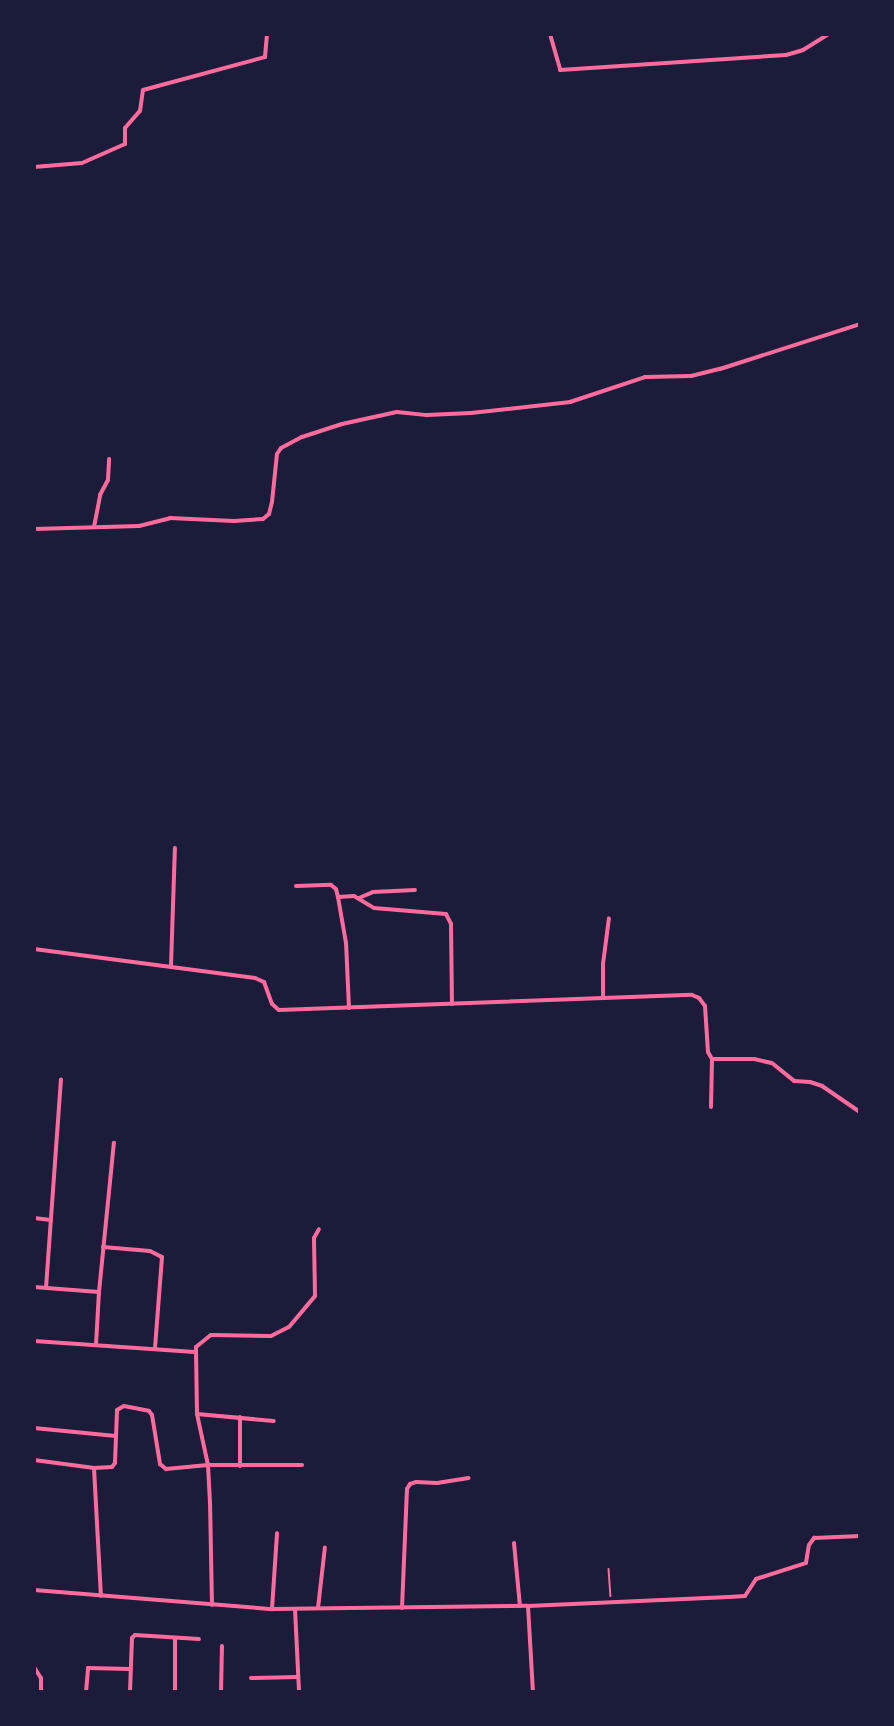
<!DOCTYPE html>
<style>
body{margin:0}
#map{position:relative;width:894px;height:1726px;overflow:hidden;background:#1b1b3a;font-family:Manrope,sans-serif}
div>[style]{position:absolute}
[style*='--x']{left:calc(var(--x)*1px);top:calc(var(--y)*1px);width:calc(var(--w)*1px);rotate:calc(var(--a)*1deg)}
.path>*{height:1.5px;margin:-0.75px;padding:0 0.75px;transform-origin:0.75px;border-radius:0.75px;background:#ff6b9d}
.minor>*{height:4px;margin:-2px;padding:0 2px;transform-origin:2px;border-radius:2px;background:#ff6b9d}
span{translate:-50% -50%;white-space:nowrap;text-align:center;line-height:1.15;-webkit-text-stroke:6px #1b1b3a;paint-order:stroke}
.frame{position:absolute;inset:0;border:36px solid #1b1b3a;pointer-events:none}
</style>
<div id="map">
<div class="path">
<i style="--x:609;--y:1569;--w:27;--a:86"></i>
</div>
<div class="minor">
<i style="--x:550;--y:34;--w:37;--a:74"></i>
<i style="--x:560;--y:70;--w:226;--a:-3.8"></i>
<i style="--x:786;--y:55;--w:18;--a:-16"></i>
<i style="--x:803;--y:50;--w:31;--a:-32"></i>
<i style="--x:34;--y:167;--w:48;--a:-4.8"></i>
<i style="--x:82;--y:163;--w:47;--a:-23.8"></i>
<i style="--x:125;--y:144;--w:16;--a:-90"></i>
<i style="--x:125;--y:128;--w:23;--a:-49"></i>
<i style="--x:140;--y:111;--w:21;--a:-82"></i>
<i style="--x:143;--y:90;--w:126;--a:-15.1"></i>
<i style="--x:265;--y:57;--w:23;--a:-85"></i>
<i style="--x:94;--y:527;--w:33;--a:-79"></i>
<i style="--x:100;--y:495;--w:17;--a:-62"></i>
<i style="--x:108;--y:480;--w:21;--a:-87"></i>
<i style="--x:34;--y:529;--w:105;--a:-1.6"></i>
<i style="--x:139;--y:526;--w:32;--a:-14"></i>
<i style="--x:170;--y:518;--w:64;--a:2.7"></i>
<i style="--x:234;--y:521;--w:29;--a:-4"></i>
<i style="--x:263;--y:519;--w:8;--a:-40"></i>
<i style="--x:269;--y:514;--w:12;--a:-76"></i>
<i style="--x:272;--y:502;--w:48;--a:-84.1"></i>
<i style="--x:277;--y:454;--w:7;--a:-56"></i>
<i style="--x:281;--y:448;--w:24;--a:-28"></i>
<i style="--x:302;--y:437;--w:42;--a:-18"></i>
<i style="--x:342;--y:424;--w:56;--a:-12.3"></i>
<i style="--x:397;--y:412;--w:30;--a:6"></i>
<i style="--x:427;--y:415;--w:44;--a:-2.6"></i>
<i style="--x:471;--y:413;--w:100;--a:-6.3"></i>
<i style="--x:570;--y:402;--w:79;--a:-18.4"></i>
<i style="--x:645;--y:377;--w:46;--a:-1.2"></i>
<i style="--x:691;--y:376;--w:30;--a:-14"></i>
<i style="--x:720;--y:369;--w:147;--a:-17.8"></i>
<i style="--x:296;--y:886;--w:35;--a:-2"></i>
<i style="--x:331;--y:885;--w:6;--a:39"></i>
<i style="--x:336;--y:889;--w:8;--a:76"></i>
<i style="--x:359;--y:898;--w:15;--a:-23"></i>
<i style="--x:373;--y:892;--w:42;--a:-2.7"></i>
<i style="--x:34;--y:949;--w:223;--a:7.5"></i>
<i style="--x:255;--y:978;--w:10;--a:24"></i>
<i style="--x:264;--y:982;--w:23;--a:70"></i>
<i style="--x:272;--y:1004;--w:9;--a:41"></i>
<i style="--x:279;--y:1010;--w:413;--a:-2.1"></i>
<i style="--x:692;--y:995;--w:8;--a:23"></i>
<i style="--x:699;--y:998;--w:10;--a:53"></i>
<i style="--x:705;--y:1006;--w:46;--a:86.3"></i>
<i style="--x:708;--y:1052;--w:8;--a:60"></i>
<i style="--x:712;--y:1059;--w:42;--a:0"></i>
<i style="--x:754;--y:1059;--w:18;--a:13"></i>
<i style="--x:772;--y:1063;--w:28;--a:39"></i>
<i style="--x:794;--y:1081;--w:16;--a:4"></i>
<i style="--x:810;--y:1082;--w:13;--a:18"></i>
<i style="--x:822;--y:1086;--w:46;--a:34.4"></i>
<i style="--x:171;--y:966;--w:118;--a:-88.1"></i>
<i style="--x:603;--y:997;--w:33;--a:-90"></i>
<i style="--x:603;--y:964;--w:46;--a:-82.6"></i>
<i style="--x:349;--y:1008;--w:65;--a:-92.6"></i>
<i style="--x:346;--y:943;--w:47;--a:-99.9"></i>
<i style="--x:338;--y:897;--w:16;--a:-4"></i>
<i style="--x:354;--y:896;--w:23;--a:31"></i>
<i style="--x:374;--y:908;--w:72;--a:4.8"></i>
<i style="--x:446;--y:914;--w:11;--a:63"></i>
<i style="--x:451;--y:924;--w:80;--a:89.3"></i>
<i style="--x:711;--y:1107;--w:48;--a:-88.8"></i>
<i style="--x:34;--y:1218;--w:17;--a:7"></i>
<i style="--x:103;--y:1247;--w:47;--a:4.9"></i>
<i style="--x:150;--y:1251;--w:13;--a:27"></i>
<i style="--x:162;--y:1257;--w:92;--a:94.4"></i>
<i style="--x:34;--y:1287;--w:65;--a:4.4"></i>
<i style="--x:46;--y:1288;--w:209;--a:-85.9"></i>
<i style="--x:34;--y:1341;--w:161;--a:3.9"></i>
<i style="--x:96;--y:1345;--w:53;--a:-86.8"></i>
<i style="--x:99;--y:1292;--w:150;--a:-84.3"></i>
<i style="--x:197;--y:1414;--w:77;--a:5.2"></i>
<i style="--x:240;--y:1417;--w:49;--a:90"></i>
<i style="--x:34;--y:1428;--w:82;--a:5.6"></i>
<i style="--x:34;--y:1460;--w:61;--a:7.6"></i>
<i style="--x:94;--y:1468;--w:18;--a:-3"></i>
<i style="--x:112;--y:1467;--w:5;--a:-53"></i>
<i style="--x:115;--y:1463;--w:53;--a:-87.8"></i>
<i style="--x:117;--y:1410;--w:8;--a:-30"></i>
<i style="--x:124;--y:1406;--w:25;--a:11"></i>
<i style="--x:149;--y:1411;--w:5;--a:53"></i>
<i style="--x:152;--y:1415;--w:50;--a:80.7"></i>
<i style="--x:160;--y:1464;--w:8;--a:40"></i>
<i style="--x:166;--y:1469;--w:42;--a:-5.4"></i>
<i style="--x:208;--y:1465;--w:94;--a:0"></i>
<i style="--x:94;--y:1468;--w:128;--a:86.9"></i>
<i style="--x:514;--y:1543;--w:63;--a:84.6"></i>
<i style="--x:34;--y:1590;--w:239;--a:4.6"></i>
<i style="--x:272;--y:1609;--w:256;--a:-0.7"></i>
<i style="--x:528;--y:1606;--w:201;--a:-2.6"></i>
<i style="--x:729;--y:1597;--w:16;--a:-4"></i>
<i style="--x:745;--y:1596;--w:20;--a:-57"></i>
<i style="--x:756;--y:1579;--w:52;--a:-17.7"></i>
<i style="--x:806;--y:1563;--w:18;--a:-81"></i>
<i style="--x:809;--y:1545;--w:9;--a:-54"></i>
<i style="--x:814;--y:1538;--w:46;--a:-2.5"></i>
<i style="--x:212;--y:1605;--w:102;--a:-91.1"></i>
<i style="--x:210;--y:1503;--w:38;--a:-93"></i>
<i style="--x:208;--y:1465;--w:52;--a:-102.2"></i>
<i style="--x:197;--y:1414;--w:67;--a:-90.9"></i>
<i style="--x:196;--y:1347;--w:19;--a:-39"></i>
<i style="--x:211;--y:1335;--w:60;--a:1"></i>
<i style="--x:271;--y:1336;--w:20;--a:-27"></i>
<i style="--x:289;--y:1327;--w:40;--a:-50"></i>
<i style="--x:315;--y:1296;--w:58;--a:-91"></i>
<i style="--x:314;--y:1238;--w:10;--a:-61"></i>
<i style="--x:528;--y:1606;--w:86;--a:86.7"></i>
<i style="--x:318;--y:1608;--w:61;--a:-83.5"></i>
<i style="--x:402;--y:1608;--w:119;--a:-87.6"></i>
<i style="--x:407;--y:1489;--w:6;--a:-59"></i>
<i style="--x:410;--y:1484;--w:6;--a:-18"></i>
<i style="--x:416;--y:1482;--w:21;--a:3"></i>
<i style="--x:437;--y:1483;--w:32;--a:-9"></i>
<i style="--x:272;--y:1609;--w:76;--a:-86.2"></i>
<i style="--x:295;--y:1609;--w:83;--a:87.2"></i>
<i style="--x:34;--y:1667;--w:13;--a:58"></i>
<i style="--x:41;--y:1678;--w:14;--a:90"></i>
<i style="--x:251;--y:1678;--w:47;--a:-1.2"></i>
<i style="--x:86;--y:1692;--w:24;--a:-85"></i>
<i style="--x:88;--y:1668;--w:42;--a:1.4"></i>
<i style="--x:130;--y:1692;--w:54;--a:-87.9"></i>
<i style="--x:132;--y:1638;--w:4;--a:-45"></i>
<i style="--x:135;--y:1635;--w:64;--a:3.6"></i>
<i style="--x:175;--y:1692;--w:54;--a:-90"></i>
<i style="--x:221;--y:1692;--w:46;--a:-88.8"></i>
</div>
<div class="frame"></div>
</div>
